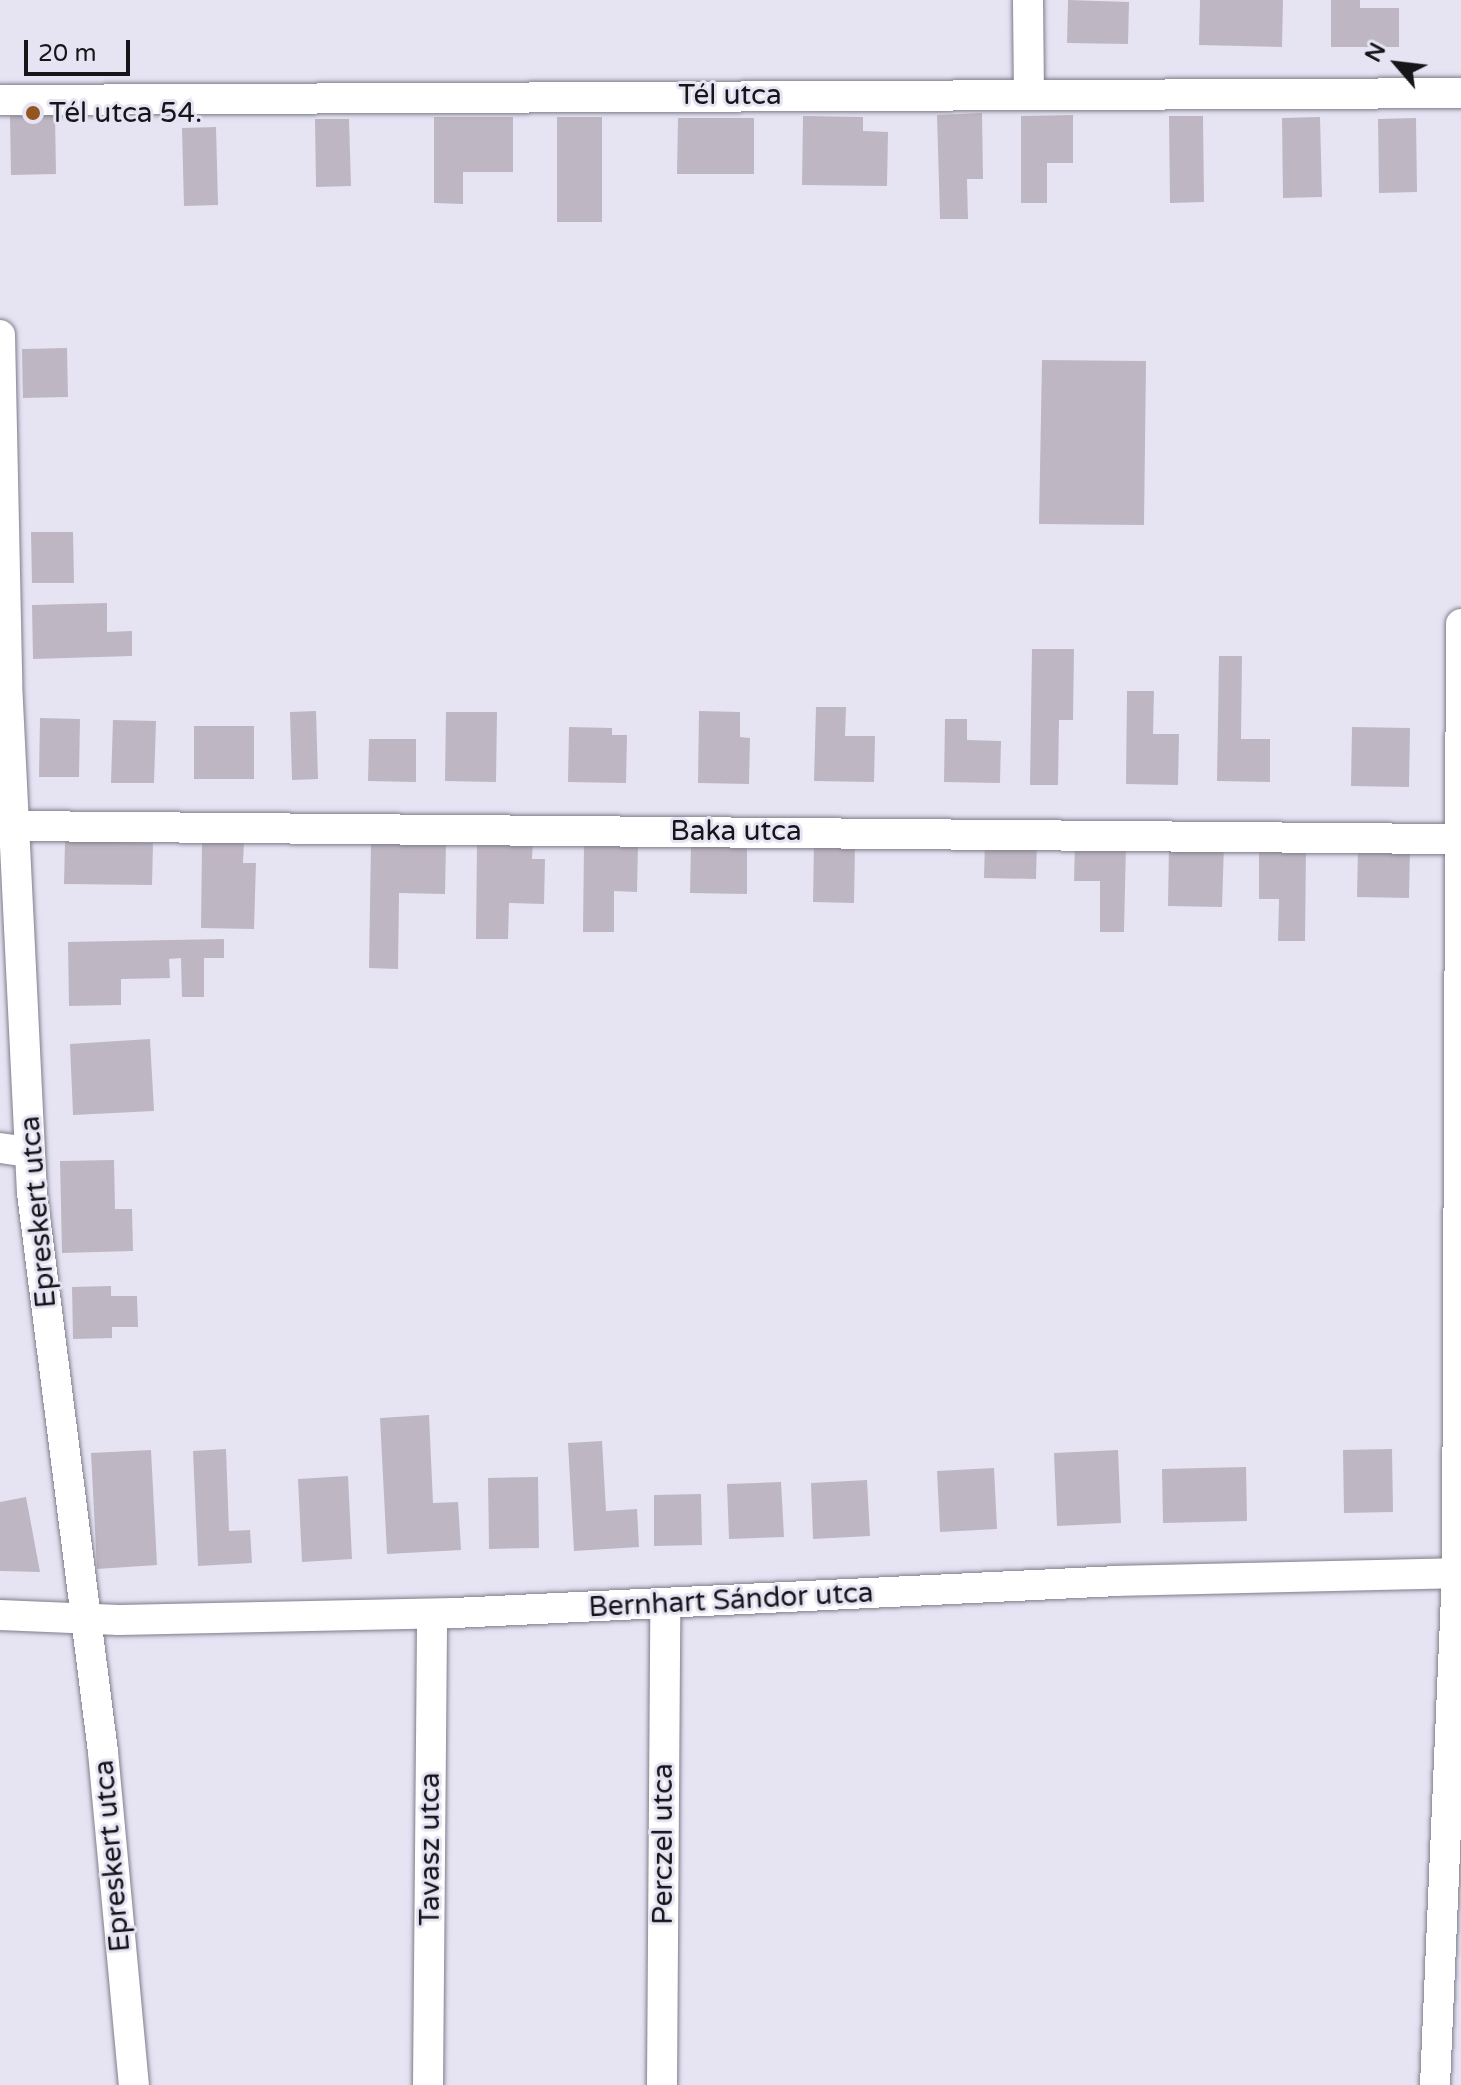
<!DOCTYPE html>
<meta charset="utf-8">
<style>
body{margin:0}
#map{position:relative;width:1461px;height:2085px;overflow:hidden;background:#e6e4f3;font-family:"Varela Round",sans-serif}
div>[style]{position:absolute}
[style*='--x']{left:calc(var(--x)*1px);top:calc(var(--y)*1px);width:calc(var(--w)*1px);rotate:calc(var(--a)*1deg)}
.building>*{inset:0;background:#bfb6c3}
.roads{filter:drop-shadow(0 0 2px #7f7d8b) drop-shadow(0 0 2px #7f7d8b)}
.minor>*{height:30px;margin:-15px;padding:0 15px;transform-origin:15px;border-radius:15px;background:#fff}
.dots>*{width:22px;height:22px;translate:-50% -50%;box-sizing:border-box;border:4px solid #e6e4f3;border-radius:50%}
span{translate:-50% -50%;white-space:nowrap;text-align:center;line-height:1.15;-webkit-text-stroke:6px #e6e4f3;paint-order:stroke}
.street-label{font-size:28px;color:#16151a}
.poi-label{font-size:28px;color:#16151a}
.left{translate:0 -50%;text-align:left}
.north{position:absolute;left:1357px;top:24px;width:80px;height:80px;-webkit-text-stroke:6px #e6e4f3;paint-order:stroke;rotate:298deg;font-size:22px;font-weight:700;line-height:32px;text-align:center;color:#16151a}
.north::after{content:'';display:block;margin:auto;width:28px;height:36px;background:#16151a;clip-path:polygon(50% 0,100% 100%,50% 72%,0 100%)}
.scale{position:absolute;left:24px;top:40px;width:106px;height:36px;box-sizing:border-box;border:4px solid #16151a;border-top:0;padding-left:10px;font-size:24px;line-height:28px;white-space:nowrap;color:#16151a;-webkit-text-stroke:6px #e6e4f3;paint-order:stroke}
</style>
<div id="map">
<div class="building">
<i style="clip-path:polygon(1068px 0,1129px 2px,1128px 44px,1067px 43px)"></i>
<i style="clip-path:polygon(1200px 0,1283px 0,1282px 47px,1199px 45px)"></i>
<i style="clip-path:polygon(1331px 0,1360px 0,1360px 8px,1399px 8px,1399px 47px,1331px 47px)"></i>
<i style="clip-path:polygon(982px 113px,983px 179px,967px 179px,968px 219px,940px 219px,937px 115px)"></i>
<i style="clip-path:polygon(55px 115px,56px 174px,11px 175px,10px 116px)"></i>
<i style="clip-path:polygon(1073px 115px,1073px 163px,1047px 163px,1047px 203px,1021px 203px,1021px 116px)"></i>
<i style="clip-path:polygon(803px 116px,863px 117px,863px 131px,888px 132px,887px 186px,802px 185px)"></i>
<i style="clip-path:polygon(1169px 116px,1203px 116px,1204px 202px,1170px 203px)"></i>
<i style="clip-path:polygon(434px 117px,513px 117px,513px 172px,463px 172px,463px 204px,434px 203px)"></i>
<i style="clip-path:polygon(557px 117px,602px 117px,602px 222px,557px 222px)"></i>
<i style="clip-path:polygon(1320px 117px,1322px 197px,1283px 198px,1282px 118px)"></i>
<i style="clip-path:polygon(678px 118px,754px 118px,754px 174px,677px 174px)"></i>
<i style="clip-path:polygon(1416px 118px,1417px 192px,1379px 193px,1378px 119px)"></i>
<i style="clip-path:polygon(315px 119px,349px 119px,351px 186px,316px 187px)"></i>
<i style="clip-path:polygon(216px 127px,218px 205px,184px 206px,182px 128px)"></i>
<i style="clip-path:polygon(67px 348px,68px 397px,23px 398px,22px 349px)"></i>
<i style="clip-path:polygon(1042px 360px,1146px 361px,1144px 525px,1039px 524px)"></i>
<i style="clip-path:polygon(31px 532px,73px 532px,74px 583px,32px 583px)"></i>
<i style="clip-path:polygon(107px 603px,107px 632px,132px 631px,132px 656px,33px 659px,32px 605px)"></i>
<i style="clip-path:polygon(1032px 649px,1074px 649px,1073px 720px,1059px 720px,1058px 785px,1030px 785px)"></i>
<i style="clip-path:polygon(1219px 656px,1242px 656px,1241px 739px,1270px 739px,1270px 782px,1217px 781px)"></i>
<i style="clip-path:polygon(1127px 691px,1154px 691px,1153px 734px,1179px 734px,1178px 785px,1126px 784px)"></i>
<i style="clip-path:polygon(816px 707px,846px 707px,845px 736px,875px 736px,874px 782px,814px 781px)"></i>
<i style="clip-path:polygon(316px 711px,318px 779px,292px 780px,290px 712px)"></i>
<i style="clip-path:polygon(699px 711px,740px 712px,740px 737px,750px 738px,749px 784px,698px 783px)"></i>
<i style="clip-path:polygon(446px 712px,497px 712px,496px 782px,445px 781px)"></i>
<i style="clip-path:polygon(40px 718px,80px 719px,79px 777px,39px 777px)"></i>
<i style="clip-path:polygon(945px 719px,967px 719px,967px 740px,1001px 741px,1000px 783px,944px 782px)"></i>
<i style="clip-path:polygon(113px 720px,156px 721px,154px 783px,111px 783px)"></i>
<i style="clip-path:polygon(194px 726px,254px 726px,254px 779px,194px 779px)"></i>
<i style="clip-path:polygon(569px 727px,612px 728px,612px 735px,627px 735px,626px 783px,568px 782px)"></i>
<i style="clip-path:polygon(1352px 727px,1410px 728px,1409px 787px,1351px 786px)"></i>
<i style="clip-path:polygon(369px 739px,416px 739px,416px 782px,368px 781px)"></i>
<i style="clip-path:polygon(985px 839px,1037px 840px,1036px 879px,984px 878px)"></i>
<i style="clip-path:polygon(65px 841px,153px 843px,152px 885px,64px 884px)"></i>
<i style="clip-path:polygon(477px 841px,533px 842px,532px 859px,545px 859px,544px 904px,509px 903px,508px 939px,476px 939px)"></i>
<i style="clip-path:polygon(202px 843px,244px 843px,243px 863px,256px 863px,254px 929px,201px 928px)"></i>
<i style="clip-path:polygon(371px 843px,446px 844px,445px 894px,399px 893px,398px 969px,369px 968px)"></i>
<i style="clip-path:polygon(814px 843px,855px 844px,854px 903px,813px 902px)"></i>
<i style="clip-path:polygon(584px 844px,638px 845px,637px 892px,614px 891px,614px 932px,583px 932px)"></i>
<i style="clip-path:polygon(691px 844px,747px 845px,747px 894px,690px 893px)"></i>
<i style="clip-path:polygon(1075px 844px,1126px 844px,1124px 932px,1100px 932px,1100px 881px,1074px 881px)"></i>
<i style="clip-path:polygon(1169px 844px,1224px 845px,1222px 907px,1168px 906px)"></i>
<i style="clip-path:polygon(1259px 846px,1306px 846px,1305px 941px,1278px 941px,1279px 899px,1259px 899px)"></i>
<i style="clip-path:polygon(1358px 847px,1410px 848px,1409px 898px,1357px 897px)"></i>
<i style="clip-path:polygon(224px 939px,224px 958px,204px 958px,204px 997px,182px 997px,181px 958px,169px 959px,170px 978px,121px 979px,121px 1005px,69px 1006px,68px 942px)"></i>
<i style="clip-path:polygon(150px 1039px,154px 1111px,73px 1115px,70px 1044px)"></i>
<i style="clip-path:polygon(114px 1160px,115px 1209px,132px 1209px,133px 1251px,62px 1253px,60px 1161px)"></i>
<i style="clip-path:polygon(111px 1286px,111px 1296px,137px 1296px,138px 1327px,112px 1327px,112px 1338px,73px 1339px,72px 1287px)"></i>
<i style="clip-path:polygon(429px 1415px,433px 1503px,458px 1502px,461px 1550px,387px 1554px,380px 1418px)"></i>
<i style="clip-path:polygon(602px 1441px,606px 1511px,637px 1509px,639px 1547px,574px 1551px,568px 1443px)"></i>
<i style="clip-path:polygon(226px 1449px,229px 1531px,250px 1530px,252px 1563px,198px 1566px,193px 1451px)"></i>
<i style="clip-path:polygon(1392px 1449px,1393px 1512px,1344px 1513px,1343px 1450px)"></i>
<i style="clip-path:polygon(151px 1450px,157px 1565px,97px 1569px,91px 1453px)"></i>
<i style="clip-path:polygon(1118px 1450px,1121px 1523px,1057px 1526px,1054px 1453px)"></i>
<i style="clip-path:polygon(1246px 1467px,1247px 1521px,1163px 1523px,1162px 1469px)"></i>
<i style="clip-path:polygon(994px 1468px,997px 1529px,940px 1532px,937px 1471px)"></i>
<i style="clip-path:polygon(348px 1476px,352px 1559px,302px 1562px,298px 1479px)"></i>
<i style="clip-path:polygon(538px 1477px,539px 1548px,489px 1549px,488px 1478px)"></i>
<i style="clip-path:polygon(867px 1480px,870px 1536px,813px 1539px,811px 1483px)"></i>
<i style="clip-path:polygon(781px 1482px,784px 1537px,729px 1539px,727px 1484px)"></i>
<i style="clip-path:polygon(701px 1494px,702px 1545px,654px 1546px,654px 1495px)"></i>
<i style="clip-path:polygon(26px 1497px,40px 1572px,0 1571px,0 1502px)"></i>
</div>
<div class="roads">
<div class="minor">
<i style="--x:1028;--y:0;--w:93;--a:89.4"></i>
<i style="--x:0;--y:100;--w:1461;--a:-0.27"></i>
<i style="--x:0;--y:335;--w:347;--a:88.8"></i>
<i style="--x:7;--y:682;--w:512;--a:87.2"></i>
<i style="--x:32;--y:1193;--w:563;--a:82.76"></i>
<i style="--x:103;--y:1752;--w:334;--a:84.7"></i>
<i style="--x:14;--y:826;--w:1444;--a:0.52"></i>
<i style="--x:0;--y:1148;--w:30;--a:8"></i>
<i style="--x:0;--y:1615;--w:119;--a:2.4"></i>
<i style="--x:119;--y:1620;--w:335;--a:-1.2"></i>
<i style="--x:454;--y:1613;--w:664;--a:-2.76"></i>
<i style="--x:1117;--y:1581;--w:344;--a:-1.3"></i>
<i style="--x:428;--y:2085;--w:471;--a:-89.5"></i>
<i style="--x:662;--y:2085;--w:482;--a:-89.6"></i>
<i style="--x:1435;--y:2085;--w:512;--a:-87.54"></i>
<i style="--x:1457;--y:1573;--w:949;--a:-89.76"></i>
</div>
</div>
<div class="dots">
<i style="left:33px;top:113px;background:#955520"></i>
</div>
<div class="street-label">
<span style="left:730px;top:95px">Tél utca</span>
<span style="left:736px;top:831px">Baka utca</span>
<span style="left:38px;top:1212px;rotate:-95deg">Epreskert utca</span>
<span style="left:731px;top:1600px;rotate:-3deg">Bernhart Sándor utca</span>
<span style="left:663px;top:1844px;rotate:-90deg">Perczel utca</span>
<span style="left:430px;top:1849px;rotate:-90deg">Tavasz utca</span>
<span style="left:112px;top:1856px;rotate:-95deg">Epreskert utca</span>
</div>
<div class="poi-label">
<span class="left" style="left:49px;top:113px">Tél utca 54.</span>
</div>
<div class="north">N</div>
<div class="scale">20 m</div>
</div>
